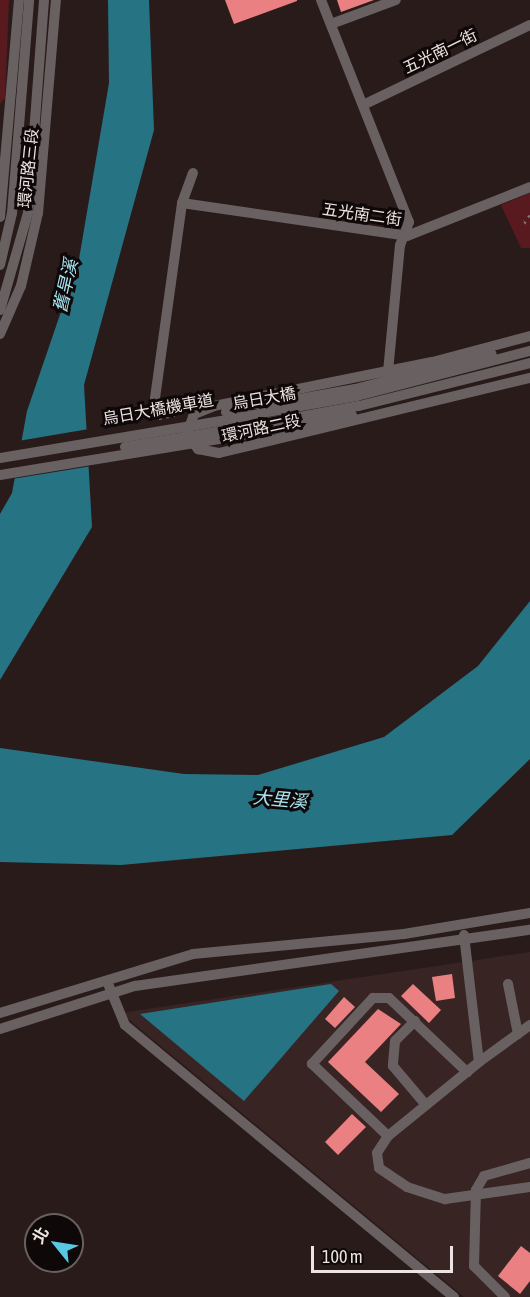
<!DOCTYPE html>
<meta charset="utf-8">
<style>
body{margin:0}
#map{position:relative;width:530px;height:1297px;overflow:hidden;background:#2a1b1b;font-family:"Asap Condensed","Noto Sans TC",sans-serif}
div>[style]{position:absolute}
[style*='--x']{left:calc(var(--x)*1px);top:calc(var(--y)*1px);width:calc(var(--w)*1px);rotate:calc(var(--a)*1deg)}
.built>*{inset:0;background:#392424}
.green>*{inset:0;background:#581a1e}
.water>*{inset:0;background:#257383}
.pier>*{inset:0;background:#2a1b1b}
.building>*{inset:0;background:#ea8082}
.path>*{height:1.5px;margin-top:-0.75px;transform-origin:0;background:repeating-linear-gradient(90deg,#817473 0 3px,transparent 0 7.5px)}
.minor>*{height:10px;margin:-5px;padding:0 5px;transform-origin:5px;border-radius:5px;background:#696161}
.minor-bridge>*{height:10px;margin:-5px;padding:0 5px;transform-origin:5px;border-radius:5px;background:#696161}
span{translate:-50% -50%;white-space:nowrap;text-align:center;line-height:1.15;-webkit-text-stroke:6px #0e0808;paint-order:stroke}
.street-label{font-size:16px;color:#ede3e2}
.water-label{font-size:18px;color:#a8e4f3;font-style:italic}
.north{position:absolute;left:24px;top:1213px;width:60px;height:60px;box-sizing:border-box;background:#0e0808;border:2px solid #67605f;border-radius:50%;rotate:300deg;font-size:16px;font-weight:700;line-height:24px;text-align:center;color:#ede3e2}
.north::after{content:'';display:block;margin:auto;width:21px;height:27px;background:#57c9e2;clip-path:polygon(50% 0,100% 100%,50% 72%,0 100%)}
.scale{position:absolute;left:311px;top:1246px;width:142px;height:27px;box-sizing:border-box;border:3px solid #ede3e2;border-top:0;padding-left:8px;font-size:18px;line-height:21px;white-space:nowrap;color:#ede3e2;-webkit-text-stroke:4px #0e0808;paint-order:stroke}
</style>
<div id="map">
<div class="built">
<i style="clip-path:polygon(530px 952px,530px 1297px,464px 1297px,121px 1013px)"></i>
</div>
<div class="green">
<i style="clip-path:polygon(0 0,9px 0,5px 98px,0 104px)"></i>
<i style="clip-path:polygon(530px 193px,530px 248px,521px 248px,501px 205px)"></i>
</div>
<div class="water">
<i style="clip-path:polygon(108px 0,149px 0,154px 130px,84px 385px,92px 527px,0 680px,0 514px,12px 493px,27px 411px,79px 259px,109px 83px)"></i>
<i style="clip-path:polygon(530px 601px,530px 759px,452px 835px,121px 865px,0 862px,0 748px,184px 774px,258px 775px,384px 737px,478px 666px)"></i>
<i style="clip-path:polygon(331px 984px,339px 991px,244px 1101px,140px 1014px)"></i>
</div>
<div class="pier">
<i style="clip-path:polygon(89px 429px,92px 466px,12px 479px,18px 441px)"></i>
</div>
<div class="building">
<i style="clip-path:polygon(225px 0,297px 0,297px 1px,234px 24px)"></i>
<i style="clip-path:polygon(337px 0,374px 0,341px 12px)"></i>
<i style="clip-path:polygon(452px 974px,455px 998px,436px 1001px,432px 977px)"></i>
<i style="clip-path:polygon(413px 984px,441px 1010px,429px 1023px,401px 996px)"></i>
<i style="clip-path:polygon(344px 997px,355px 1007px,335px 1028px,325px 1019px)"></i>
<i style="clip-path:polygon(378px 1009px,401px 1024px,365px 1062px,399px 1094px,381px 1112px,328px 1062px)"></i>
<i style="clip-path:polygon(352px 1114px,366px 1127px,338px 1155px,325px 1142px)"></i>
<i style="clip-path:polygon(521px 1246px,530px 1253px,530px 1281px,520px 1294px,498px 1276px)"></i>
</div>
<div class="path">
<i style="--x:530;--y:216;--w:8;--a:135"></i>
<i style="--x:524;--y:222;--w:7;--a:34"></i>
<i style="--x:159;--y:419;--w:16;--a:-11"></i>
</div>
<div class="minor">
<i style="--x:321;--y:0;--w:239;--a:68.4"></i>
<i style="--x:409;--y:222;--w:25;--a:111"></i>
<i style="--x:400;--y:245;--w:127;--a:95.4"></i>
<i style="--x:331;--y:24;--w:69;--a:-20.3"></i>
<i style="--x:363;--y:105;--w:185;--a:-25.6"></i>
<i style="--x:182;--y:203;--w:227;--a:8.3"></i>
<i style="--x:407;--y:236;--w:132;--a:-21.7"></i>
<i style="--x:0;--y:217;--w:218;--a:-85"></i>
<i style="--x:0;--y:265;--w:53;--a:-77"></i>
<i style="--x:12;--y:213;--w:214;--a:-85.4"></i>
<i style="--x:0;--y:310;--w:101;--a:-73.9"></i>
<i style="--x:28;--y:213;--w:214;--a:-85.7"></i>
<i style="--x:0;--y:334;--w:52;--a:-66.4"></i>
<i style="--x:21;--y:286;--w:75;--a:-76.9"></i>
<i style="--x:38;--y:213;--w:214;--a:-85.2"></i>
<i style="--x:530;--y:336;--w:101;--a:165.1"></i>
<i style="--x:432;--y:362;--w:222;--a:168.6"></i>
<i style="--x:214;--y:406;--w:22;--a:158"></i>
<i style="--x:194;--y:414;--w:21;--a:109"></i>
<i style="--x:187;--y:434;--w:19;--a:54"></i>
<i style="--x:198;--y:449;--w:21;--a:11"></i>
<i style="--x:219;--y:453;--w:320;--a:-13.6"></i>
<i style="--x:155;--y:398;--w:197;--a:-82.1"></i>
<i style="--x:182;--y:203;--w:32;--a:-70"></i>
<i style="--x:226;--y:412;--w:131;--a:-10.1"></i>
<i style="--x:355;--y:389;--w:141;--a:-14.3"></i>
<i style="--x:229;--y:419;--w:130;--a:-10.2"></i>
<i style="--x:357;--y:396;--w:179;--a:-14.6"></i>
<i style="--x:229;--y:430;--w:132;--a:-10.5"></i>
<i style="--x:359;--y:406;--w:176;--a:-14.1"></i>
<i style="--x:231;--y:437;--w:123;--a:-10.3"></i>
<i style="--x:464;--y:935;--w:128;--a:83.3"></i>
<i style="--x:479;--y:1062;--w:63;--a:-36"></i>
<i style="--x:508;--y:984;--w:51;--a:78.7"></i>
<i style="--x:109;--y:986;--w:42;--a:67.7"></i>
<i style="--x:125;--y:1025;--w:427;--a:39.6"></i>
<i style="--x:0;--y:1013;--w:202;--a:-17"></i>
<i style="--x:193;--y:954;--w:212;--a:-5.4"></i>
<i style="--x:404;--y:934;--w:128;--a:-9.5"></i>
<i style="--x:415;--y:1021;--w:28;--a:135"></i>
<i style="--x:395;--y:1041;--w:25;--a:95"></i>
<i style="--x:393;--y:1066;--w:51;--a:49.8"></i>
<i style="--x:0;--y:1029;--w:142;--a:-17.7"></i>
<i style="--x:135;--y:986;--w:399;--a:-8.1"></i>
<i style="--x:479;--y:1062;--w:117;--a:140.9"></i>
<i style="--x:388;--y:1136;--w:20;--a:123"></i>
<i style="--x:377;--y:1153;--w:15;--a:82"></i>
<i style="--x:379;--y:1168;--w:34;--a:34"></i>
<i style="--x:407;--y:1187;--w:40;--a:18"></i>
<i style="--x:445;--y:1199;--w:86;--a:-8"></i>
<i style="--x:388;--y:1136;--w:105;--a:-136.5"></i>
<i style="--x:312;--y:1064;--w:90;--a:-47.3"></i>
<i style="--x:373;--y:998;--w:16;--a:0"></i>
<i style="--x:389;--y:998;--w:108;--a:43.5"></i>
<i style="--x:505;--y:1297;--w:44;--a:-135"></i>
<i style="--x:474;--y:1266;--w:76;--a:-88.5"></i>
<i style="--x:476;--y:1190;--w:16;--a:-60"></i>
<i style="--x:484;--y:1176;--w:48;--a:-15.8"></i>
</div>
<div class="minor-bridge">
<i style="--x:125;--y:447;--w:105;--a:-9.3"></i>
<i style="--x:0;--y:458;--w:230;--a:-9.5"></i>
<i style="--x:0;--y:475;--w:234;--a:-9.3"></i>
</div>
<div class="street-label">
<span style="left:440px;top:51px;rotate:-26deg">五光南一街</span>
<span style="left:28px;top:168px;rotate:-84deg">環河路三段</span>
<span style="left:362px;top:214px;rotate:8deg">五光南二街</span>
<span style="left:264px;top:398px;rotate:-10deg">烏日大橋</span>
<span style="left:158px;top:409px;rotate:-10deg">烏日大橋機車道</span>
<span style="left:261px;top:428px;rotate:-12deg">環河路二段</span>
</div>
<div class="water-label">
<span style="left:66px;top:286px;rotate:-77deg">舊旱溪</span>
<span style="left:280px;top:800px;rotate:5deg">大里溪</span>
</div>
<div class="north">北</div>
<div class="scale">100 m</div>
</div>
